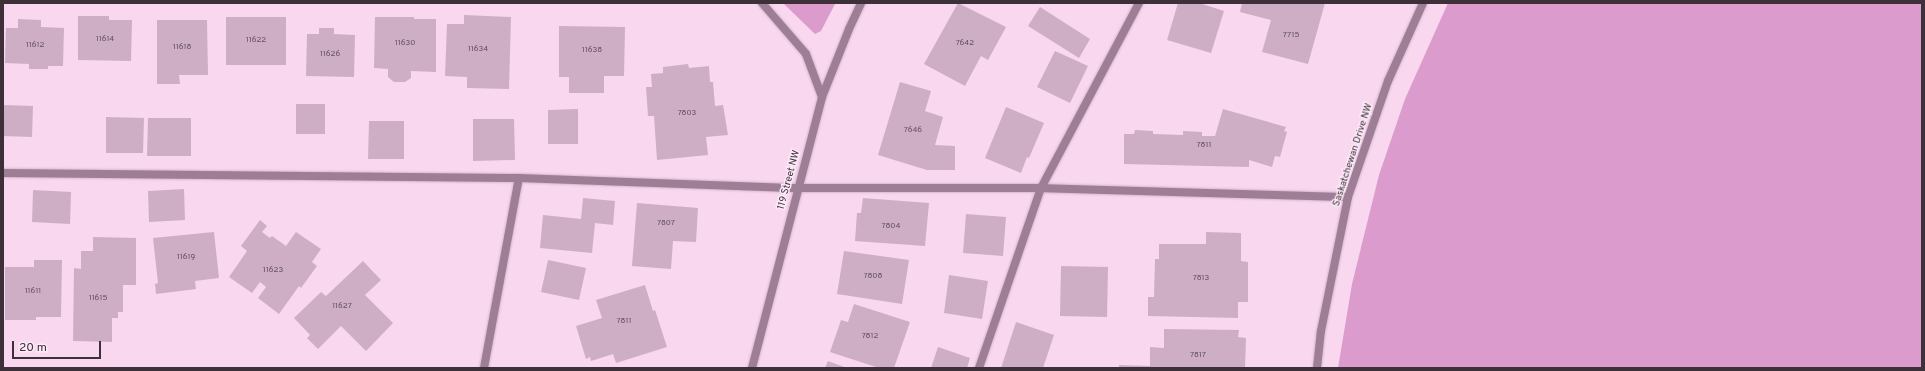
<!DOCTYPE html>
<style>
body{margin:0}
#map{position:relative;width:1925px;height:371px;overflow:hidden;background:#f8d7ef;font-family:Overpass,sans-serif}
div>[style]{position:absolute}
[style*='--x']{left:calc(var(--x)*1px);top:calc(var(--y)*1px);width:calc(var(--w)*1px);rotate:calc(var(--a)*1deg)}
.green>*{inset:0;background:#db9bcc}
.building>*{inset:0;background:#ceaec5}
.roads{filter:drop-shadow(0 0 1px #d3b6cb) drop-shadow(0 0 1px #d3b6cb)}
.service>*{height:8px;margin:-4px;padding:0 4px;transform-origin:4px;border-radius:4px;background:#9e7e96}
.minor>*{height:8px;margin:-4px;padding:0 4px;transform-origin:4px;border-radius:4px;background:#9e7e96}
.tertiary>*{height:8px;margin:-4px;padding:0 4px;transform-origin:4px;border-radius:4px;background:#9e7e96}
span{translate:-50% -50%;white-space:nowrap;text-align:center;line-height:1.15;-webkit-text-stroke:3px #fde9f7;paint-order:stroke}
.number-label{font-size:8px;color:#61505c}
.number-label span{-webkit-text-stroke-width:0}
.street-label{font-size:10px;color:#3d3039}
.frame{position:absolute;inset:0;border:4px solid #3d3039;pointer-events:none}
.scale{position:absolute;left:12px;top:341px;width:89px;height:18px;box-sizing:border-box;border:2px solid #3d3039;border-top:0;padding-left:5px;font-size:12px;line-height:14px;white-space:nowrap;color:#3d3039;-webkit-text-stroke:3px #fde9f7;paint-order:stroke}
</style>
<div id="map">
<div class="green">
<i style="clip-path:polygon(783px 3px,835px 3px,835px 4px,821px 31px,815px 34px)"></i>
<i style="clip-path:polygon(1448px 3px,1922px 3px,1922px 368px,1338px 368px,1352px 284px,1379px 175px,1405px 99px)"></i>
</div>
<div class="building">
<i style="clip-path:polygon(958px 3px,1006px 27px,988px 60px,981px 56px,965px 86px,924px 64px)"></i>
<i style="clip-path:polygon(1178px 3px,1199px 3px,1224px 11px,1211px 53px,1167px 40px)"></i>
<i style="clip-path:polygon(1242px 3px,1325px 3px,1308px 64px,1262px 52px,1271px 20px,1240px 12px)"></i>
<i style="clip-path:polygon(1040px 7px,1090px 39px,1079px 58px,1028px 26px)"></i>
<i style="clip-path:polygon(464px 15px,511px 17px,509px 89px,467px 88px,467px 77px,445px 76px,447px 24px,464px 24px)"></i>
<i style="clip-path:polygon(78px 16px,109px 16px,109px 20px,132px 20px,131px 61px,78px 60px)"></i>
<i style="clip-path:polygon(226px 17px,286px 17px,286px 65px,226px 65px)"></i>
<i style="clip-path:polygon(375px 17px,414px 17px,414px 19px,436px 19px,436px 72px,411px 71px,411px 78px,405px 82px,394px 82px,388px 77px,388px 69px,374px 68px)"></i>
<i style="clip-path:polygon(18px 19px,41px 20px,41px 27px,64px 28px,63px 66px,48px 66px,48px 69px,29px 69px,29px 64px,5px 63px,6px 28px,18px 28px)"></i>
<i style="clip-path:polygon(157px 20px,207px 20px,208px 75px,179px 75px,180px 84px,157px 84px)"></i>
<i style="clip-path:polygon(559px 26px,625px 27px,624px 76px,604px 76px,604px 93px,569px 93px,569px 77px,559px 77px)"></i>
<i style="clip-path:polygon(319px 28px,334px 28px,334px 34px,355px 35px,354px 77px,306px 76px,307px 34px,319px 34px)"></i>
<i style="clip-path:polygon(1055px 51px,1088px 66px,1070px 103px,1037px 87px)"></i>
<i style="clip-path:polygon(688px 64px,689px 68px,709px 66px,710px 82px,713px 82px,715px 106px,723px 105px,728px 135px,706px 137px,708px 155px,657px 160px,654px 116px,648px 116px,646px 87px,652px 87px,651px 74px,663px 73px,663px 67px)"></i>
<i style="clip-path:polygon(900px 82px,931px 91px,925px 111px,943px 117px,935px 145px,955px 146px,955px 170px,927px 170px,878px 155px)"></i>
<i style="clip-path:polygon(296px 104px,325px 104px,325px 134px,296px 134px)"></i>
<i style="clip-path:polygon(3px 105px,33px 106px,32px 137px,3px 136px)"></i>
<i style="clip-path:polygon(1006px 107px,1044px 123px,1029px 158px,1027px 157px,1021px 173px,985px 158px)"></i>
<i style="clip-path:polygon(578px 109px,578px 144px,548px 144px,548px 110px)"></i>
<i style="clip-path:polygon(1223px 109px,1286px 127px,1284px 131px,1287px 132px,1280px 157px,1275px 156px,1272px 167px,1249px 160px,1249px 167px,1124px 164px,1124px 134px,1134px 134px,1135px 130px,1153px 131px,1153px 134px,1183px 135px,1183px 131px,1202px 132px,1202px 136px,1215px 136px)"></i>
<i style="clip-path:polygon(106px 117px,144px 118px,143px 153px,106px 153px)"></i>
<i style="clip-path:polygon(148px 118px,191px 118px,191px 156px,147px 156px)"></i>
<i style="clip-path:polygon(473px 119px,514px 119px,515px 160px,473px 161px)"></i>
<i style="clip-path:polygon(369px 121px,404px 121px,404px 159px,368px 159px)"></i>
<i style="clip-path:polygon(184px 189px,185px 220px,149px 222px,148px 191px)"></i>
<i style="clip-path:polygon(33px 190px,71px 192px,70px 224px,32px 222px)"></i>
<i style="clip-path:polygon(583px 198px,615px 201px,613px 225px,595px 223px,592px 253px,540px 248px,543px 215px,581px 219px)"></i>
<i style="clip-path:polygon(863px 198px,929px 203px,925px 246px,855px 241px,857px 213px,861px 213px)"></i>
<i style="clip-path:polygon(637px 203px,698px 208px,696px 242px,673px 241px,671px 269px,632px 266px)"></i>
<i style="clip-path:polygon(966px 214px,1006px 217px,1003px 256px,963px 253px)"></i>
<i style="clip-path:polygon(260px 220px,267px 226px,262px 232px,270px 238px,272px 236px,286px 246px,296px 232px,321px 249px,312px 262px,317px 266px,301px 288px,299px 286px,279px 314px,258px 298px,266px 287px,260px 282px,252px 293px,229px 277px,247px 251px,241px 246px)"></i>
<i style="clip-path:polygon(214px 232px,219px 278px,195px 281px,196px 289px,156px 294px,155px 284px,158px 283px,153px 238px)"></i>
<i style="clip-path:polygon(1206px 232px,1241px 233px,1241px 261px,1248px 262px,1248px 302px,1238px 302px,1238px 318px,1148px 316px,1148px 297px,1154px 297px,1155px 259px,1159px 259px,1159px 244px,1206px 244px)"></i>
<i style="clip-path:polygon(93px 237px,136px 238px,136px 285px,123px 285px,123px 312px,118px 312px,118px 318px,112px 318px,112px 342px,73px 341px,74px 268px,81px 269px,81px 251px,93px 251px)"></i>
<i style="clip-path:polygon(844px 251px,909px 260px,902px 304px,837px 294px)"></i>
<i style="clip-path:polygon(34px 260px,62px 260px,61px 317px,36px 317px,36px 320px,5px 320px,5px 267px,34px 267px)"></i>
<i style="clip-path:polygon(548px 260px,586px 268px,579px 300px,541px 292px)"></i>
<i style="clip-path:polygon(363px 261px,381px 280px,365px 295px,393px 323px,366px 351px,341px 326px,318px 349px,307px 338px,310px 335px,294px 318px,321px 292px,326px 296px)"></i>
<i style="clip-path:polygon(1061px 266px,1108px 267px,1107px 317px,1060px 316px)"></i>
<i style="clip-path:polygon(949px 275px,988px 281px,982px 319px,944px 313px)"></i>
<i style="clip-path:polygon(645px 285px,653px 311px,655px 310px,667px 347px,616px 363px,613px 354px,591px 361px,590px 357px,586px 359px,576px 326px,602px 318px,596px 300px)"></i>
<i style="clip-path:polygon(854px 304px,910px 322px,894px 368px,879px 368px,830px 352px,841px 320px,848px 322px)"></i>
<i style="clip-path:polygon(1016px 322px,1054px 335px,1043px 368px,1001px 368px)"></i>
<i style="clip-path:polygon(1164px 329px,1239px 330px,1238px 337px,1246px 338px,1245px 368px,1119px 368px,1119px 365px,1150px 366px,1150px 347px,1164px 348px)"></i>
<i style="clip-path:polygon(938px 347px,970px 358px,967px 368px,931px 368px)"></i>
<i style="clip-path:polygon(828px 361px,847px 368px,825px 368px)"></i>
</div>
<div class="roads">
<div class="service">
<i style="--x:3;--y:173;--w:516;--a:0.56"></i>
<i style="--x:519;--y:178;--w:279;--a:2.1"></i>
<i style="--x:798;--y:188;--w:243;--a:0"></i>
<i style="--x:1041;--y:188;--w:307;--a:1.7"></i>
<i style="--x:484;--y:368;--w:193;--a:-79.6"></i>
<i style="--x:979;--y:368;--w:190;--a:-71"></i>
<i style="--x:1041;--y:188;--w:209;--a:-62.1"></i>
</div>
<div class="minor">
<i style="--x:762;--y:3;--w:67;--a:49.2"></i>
<i style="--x:806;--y:54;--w:46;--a:69.6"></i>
<i style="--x:752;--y:368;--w:280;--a:-75.5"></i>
<i style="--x:822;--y:97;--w:73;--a:-68.3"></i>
<i style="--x:849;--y:29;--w:29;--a:-65"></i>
</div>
<div class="tertiary">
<i style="--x:1317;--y:368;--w:37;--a:-84"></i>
<i style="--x:1321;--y:331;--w:137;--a:-78.6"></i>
<i style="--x:1348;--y:197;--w:123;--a:-71"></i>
<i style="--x:1388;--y:81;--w:85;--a:-65.8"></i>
</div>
</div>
<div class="number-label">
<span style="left:1291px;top:36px">7715</span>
<span style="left:105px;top:40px">11614</span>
<span style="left:256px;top:41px">11622</span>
<span style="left:405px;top:44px">11630</span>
<span style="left:965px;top:44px">7642</span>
<span style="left:35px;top:46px">11612</span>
<span style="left:182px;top:48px">11618</span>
<span style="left:478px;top:50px">11634</span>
<span style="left:592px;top:51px">11638</span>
<span style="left:330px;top:55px">11626</span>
<span style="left:687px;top:114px">7803</span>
<span style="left:913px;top:131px">7646</span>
<span style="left:1204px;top:146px">7811</span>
<span style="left:666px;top:224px">7807</span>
<span style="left:891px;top:227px">7804</span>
<span style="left:186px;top:258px">11619</span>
<span style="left:273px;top:271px">11623</span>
<span style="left:873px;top:277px">7808</span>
<span style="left:1201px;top:279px">7813</span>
<span style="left:33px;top:292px">11611</span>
<span style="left:98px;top:299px">11615</span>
<span style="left:342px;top:307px">11627</span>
<span style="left:624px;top:322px">7811</span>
<span style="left:870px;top:337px">7812</span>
<span style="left:1198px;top:356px">7817</span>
</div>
<div class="street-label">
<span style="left:1353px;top:155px;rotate:-72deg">Saskatchewan Drive NW</span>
<span style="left:789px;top:180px;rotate:-75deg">119 Street NW</span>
</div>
<div class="frame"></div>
<div class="scale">20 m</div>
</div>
